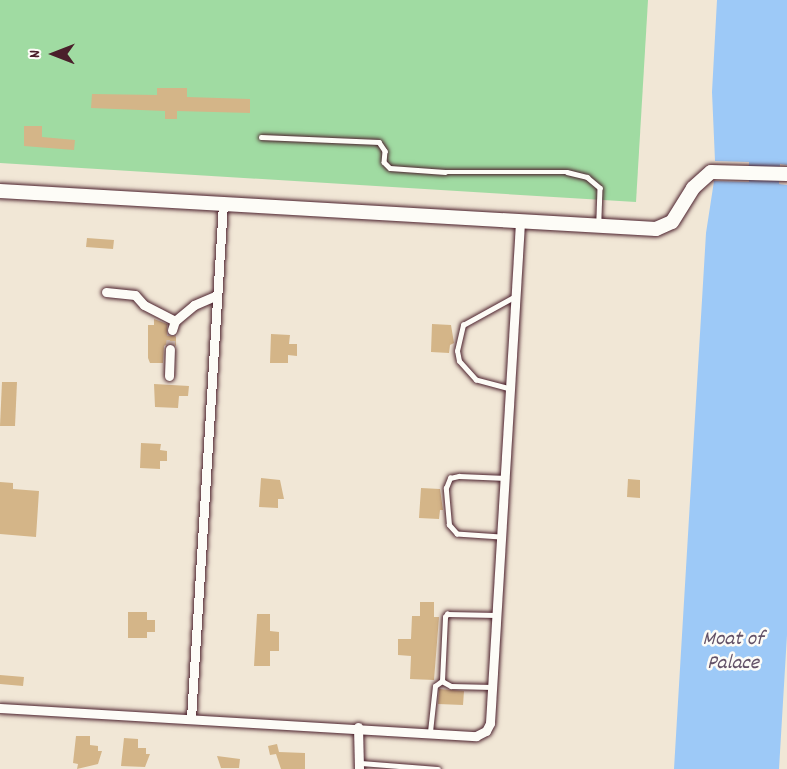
<!DOCTYPE html>
<style>
body{margin:0}
#map{position:relative;width:787px;height:769px;overflow:hidden;background:#f1e7d6;font-family:Dekko,sans-serif}
div>[style]{position:absolute}
[style*='--x']{left:calc(var(--x)*1px);top:calc(var(--y)*1px);width:calc(var(--w)*1px);rotate:calc(var(--a)*1deg)}
.green>*{inset:0;background:#a0dba2}
.water>*{inset:0;background:#9dc9f7}
.building>*{inset:0;background:#d4b588}
.street-tunnel>*{height:9px;margin-top:-4.5px;transform-origin:0;background:repeating-linear-gradient(90deg,#d0bfb4 0 9px,transparent 0 13.5px)}
.roads{filter:drop-shadow(0 0 2px #4a1f2b) drop-shadow(0 0 2px #4a1f2b)}
.lane>*{height:4.5px;margin:-2.25px;padding:0 2.25px;transform-origin:2.25px;border-radius:2.25px;background:#fdfcf7}
.street>*{height:9px;margin:-4.5px;padding:0 4.5px;transform-origin:4.5px;border-radius:4.5px;background:#fdfcf7}
.secondary>*{height:14px;margin:-7px;padding:0 7px;transform-origin:7px;border-radius:7px;background:#fdfcf7}
span{translate:-50% -50%;white-space:nowrap;text-align:center;line-height:1.15;-webkit-text-stroke:5px #fdfcf7;paint-order:stroke}
.water-label{font-size:21px;color:#635268;font-style:italic}
.north{position:absolute;left:24px;top:24px;width:60px;height:60px;-webkit-text-stroke:4px #fdfcf7;paint-order:stroke;rotate:270deg;font-size:16px;font-weight:700;line-height:24px;text-align:center;color:#4a1f2b}
.north::after{content:'';display:block;margin:auto;width:21px;height:27px;background:#4a1f2b;clip-path:polygon(50% 0,100% 100%,50% 72%,0 100%)}
</style>
<div id="map">
<div class="green">
<i style="clip-path:polygon(0 0,648px 0,636px 202px,0 163px)"></i>
</div>
<div class="water">
<i style="clip-path:polygon(717px 0,787px 0,787px 165px,780px 164px,779px 184px,787px 185px,787px 635px,779px 769px,674px 769px,706px 233px,714px 181px,749px 182px,749px 162px,715px 161px,712px 92px)"></i>
</div>
<div class="building">
<i style="clip-path:polygon(157px 88px,187px 88px,187px 97px,250px 99px,250px 113px,177px 111px,177px 119px,165px 119px,165px 111px,91px 108px,92px 94px,157px 95px)"></i>
<i style="clip-path:polygon(24px 126px,42px 126px,42px 137px,75px 140px,74px 150px,24px 146px)"></i>
<i style="clip-path:polygon(87px 238px,114px 240px,113px 249px,86px 247px)"></i>
<i style="clip-path:polygon(154px 319px,167px 324px,167px 335px,176px 335px,176px 346px,170px 342px,164px 346px,163px 363px,150px 363px,148px 358px,148px 325px,154px 325px)"></i>
<i style="clip-path:polygon(432px 324px,451px 325px,454px 343px,450px 345px,449px 353px,431px 352px)"></i>
<i style="clip-path:polygon(271px 334px,290px 335px,289px 344px,297px 344px,297px 356px,288px 355px,288px 363px,270px 363px)"></i>
<i style="clip-path:polygon(2px 382px,17px 382px,15px 426px,0 426px)"></i>
<i style="clip-path:polygon(154px 384px,189px 386px,188px 396px,179px 396px,178px 408px,155px 407px)"></i>
<i style="clip-path:polygon(141px 443px,161px 444px,160px 450px,167px 451px,167px 461px,160px 461px,160px 469px,140px 468px)"></i>
<i style="clip-path:polygon(261px 478px,280px 480px,284px 499px,278px 499px,278px 508px,259px 507px)"></i>
<i style="clip-path:polygon(628px 479px,640px 480px,640px 498px,627px 497px)"></i>
<i style="clip-path:polygon(0 482px,13px 483px,13px 489px,39px 491px,36px 537px,0 534px)"></i>
<i style="clip-path:polygon(421px 488px,440px 489px,443px 510px,440px 510px,439px 519px,419px 518px)"></i>
<i style="clip-path:polygon(420px 602px,434px 602px,434px 617px,439px 617px,434px 680px,410px 679px,411px 656px,398px 655px,398px 639px,411px 639px,412px 616px,420px 616px)"></i>
<i style="clip-path:polygon(128px 612px,147px 612px,147px 620px,155px 620px,155px 632px,147px 632px,147px 638px,128px 638px)"></i>
<i style="clip-path:polygon(257px 614px,270px 614px,270px 631px,279px 632px,279px 651px,270px 651px,270px 666px,254px 666px)"></i>
<i style="clip-path:polygon(0 675px,24px 677px,23px 686px,0 684px)"></i>
<i style="clip-path:polygon(439px 689px,464px 691px,463px 705px,438px 704px)"></i>
<i style="clip-path:polygon(76px 736px,90px 736px,90px 745px,98px 746px,98px 751px,102px 751px,98px 764px,77px 769px,78px 764px,73px 763px)"></i>
<i style="clip-path:polygon(124px 738px,138px 739px,138px 748px,146px 748px,146px 754px,150px 754px,145px 767px,121px 766px)"></i>
<i style="clip-path:polygon(277px 744px,279px 752px,305px 753px,305px 769px,281px 769px,276px 754px,270px 755px,268px 746px)"></i>
<i style="clip-path:polygon(217px 756px,240px 759px,239px 768px,221px 768px)"></i>
</div>
<div class="street-tunnel">
<i style="--x:170;--y:349;--w:19;--a:-84"></i>
</div>
<div class="roads">
<div class="lane">
<i style="--x:261;--y:137;--w:118;--a:2.4"></i>
<i style="--x:379;--y:142;--w:11;--a:56"></i>
<i style="--x:385;--y:151;--w:11;--a:95"></i>
<i style="--x:384;--y:162;--w:8;--a:45"></i>
<i style="--x:390;--y:168;--w:55;--a:4.2"></i>
<i style="--x:445;--y:172;--w:122;--a:0"></i>
<i style="--x:567;--y:172;--w:21;--a:14"></i>
<i style="--x:587;--y:177;--w:17;--a:40"></i>
<i style="--x:600;--y:188;--w:35;--a:92"></i>
<i style="--x:510;--y:389;--w:35;--a:-165"></i>
<i style="--x:476;--y:380;--w:25;--a:-132"></i>
<i style="--x:459;--y:361;--w:10;--a:-101"></i>
<i style="--x:457;--y:351;--w:27;--a:-77"></i>
<i style="--x:463;--y:325;--w:58;--a:-28.8"></i>
<i style="--x:500;--y:537;--w:43;--a:-176"></i>
<i style="--x:457;--y:534;--w:12;--a:-132"></i>
<i style="--x:449;--y:525;--w:37;--a:-95"></i>
<i style="--x:446;--y:488;--w:11;--a:-68"></i>
<i style="--x:450;--y:478;--w:9;--a:-13"></i>
<i style="--x:459;--y:476;--w:47;--a:2.4"></i>
<i style="--x:442;--y:681;--w:10;--a:29"></i>
<i style="--x:451;--y:686;--w:41;--a:1.4"></i>
<i style="--x:430;--y:732;--w:46;--a:-83.8"></i>
<i style="--x:435;--y:686;--w:9;--a:-36"></i>
<i style="--x:442;--y:681;--w:64;--a:-87.3"></i>
<i style="--x:445;--y:617;--w:4;--a:-56"></i>
<i style="--x:447;--y:614;--w:49;--a:1.2"></i>
<i style="--x:360;--y:763;--w:78;--a:4.4"></i>
</div>
<div class="street">
<i style="--x:106;--y:292;--w:29;--a:6"></i>
<i style="--x:135;--y:295;--w:13;--a:48"></i>
<i style="--x:144;--y:305;--w:35;--a:27"></i>
<i style="--x:172;--y:330;--w:9;--a:-72"></i>
<i style="--x:175;--y:321;--w:25;--a:-40"></i>
<i style="--x:194;--y:305;--w:25;--a:-23"></i>
<i style="--x:169;--y:376;--w:27;--a:-88"></i>
<i style="--x:0;--y:708;--w:477;--a:3.4"></i>
<i style="--x:476;--y:736;--w:11;--a:-27"></i>
<i style="--x:486;--y:731;--w:9;--a:-63"></i>
<i style="--x:490;--y:723;--w:502;--a:-86.57"></i>
<i style="--x:191;--y:718;--w:515;--a:-86.44"></i>
<i style="--x:358;--y:727;--w:42;--a:88.6"></i>
</div>
<div class="secondary">
<i style="--x:0;--y:191;--w:657;--a:3.32"></i>
<i style="--x:656;--y:229;--w:17;--a:-24"></i>
<i style="--x:672;--y:222;--w:40;--a:-58"></i>
<i style="--x:693;--y:188;--w:24;--a:-42"></i>
<i style="--x:711;--y:172;--w:76;--a:1.5"></i>
</div>
</div>
<div class="water-label">
<span style="left:733px;top:652px">Moat of<br>Palace</span>
</div>
<div class="north">N</div>
</div>
